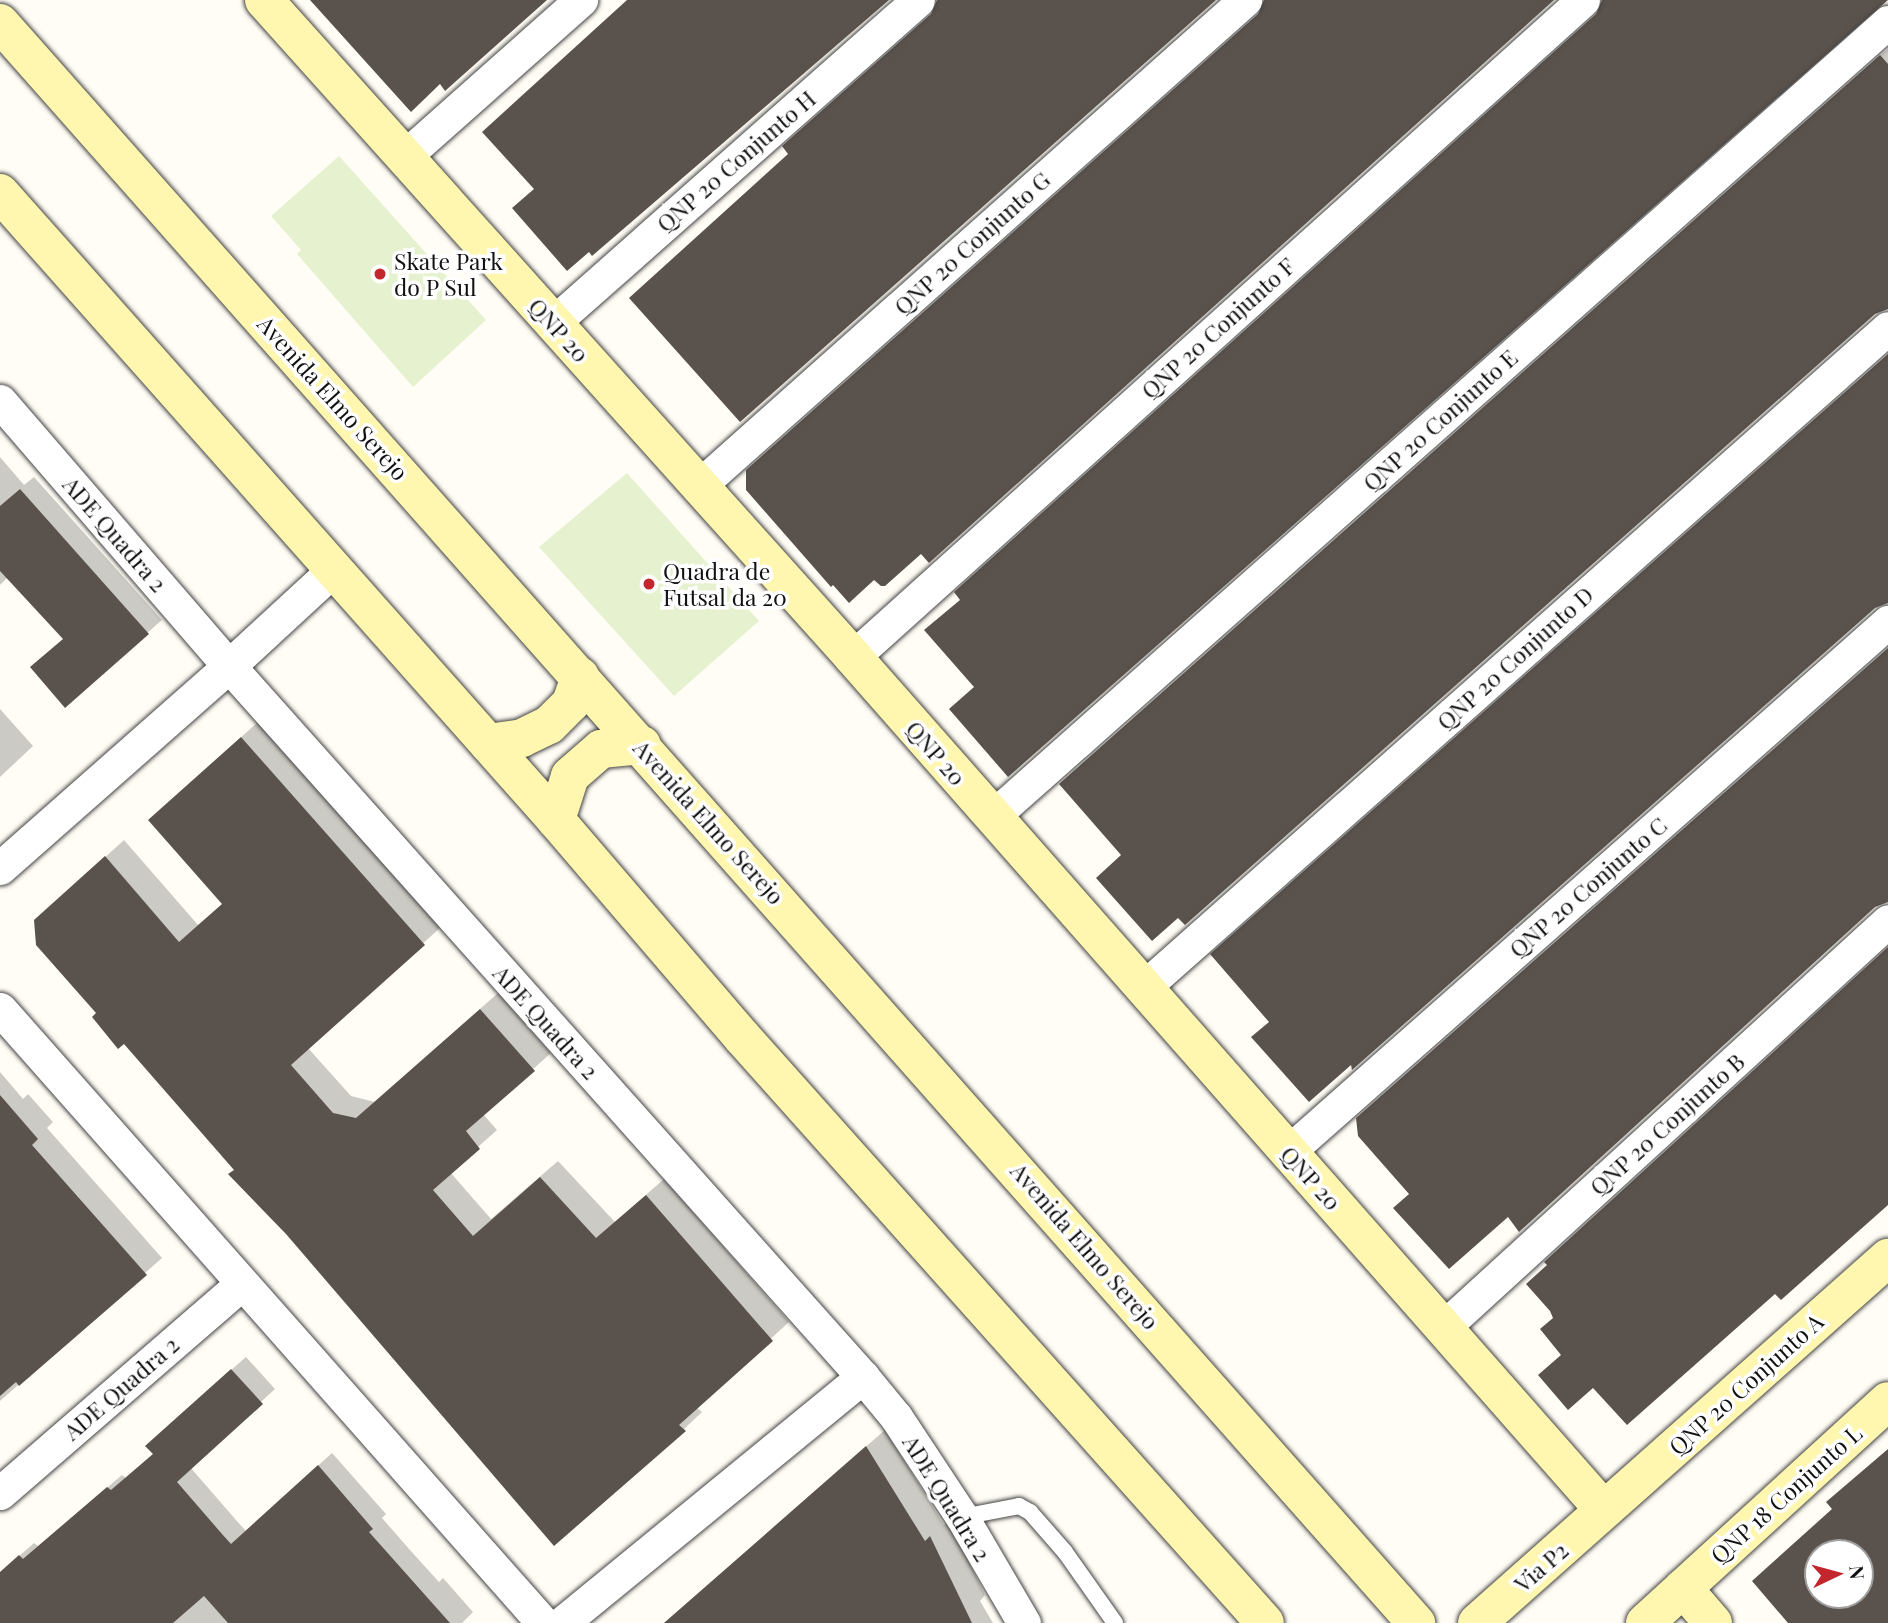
<!DOCTYPE html>
<style>
body{margin:0}
#map{position:relative;width:1888px;height:1623px;overflow:hidden;background:#fffdf5;font-family:"Playfair Display",serif}
div>[style]{position:absolute}
[style*='--x']{left:calc(var(--x)*1px);top:calc(var(--y)*1px);width:calc(var(--w)*1px);rotate:calc(var(--a)*1deg)}
.pitch>*{inset:0;background:#e6f2cf}
.shadow>*{inset:0;background:#0003}
.building>*{inset:0;background:#5a524d}
.roads{filter:drop-shadow(0 0 2px #444) drop-shadow(0 0 2px #444)}
.lane>*{height:16px;margin:-8px;padding:0 8px;transform-origin:8px;border-radius:8px;background:#fff}
.street>*{height:33px;margin:-16.5px;padding:0 16.5px;transform-origin:16.5px;border-radius:16.5px;background:#fff}
.secondary>*{height:38px;margin:-19px;padding:0 19px;transform-origin:19px;border-radius:19px;background:#fff6b0}
.dots>*{width:19px;height:19px;translate:-50% -50%;box-sizing:border-box;border:4px solid #fff;border-radius:50%}
span{translate:-50% -50%;white-space:nowrap;text-align:center;line-height:1.15;-webkit-text-stroke:7px #fff;paint-order:stroke}
.street-label{font-size:23px;color:#111}
.poi-label{font-size:23px;color:#111}
.left{translate:0 -50%;text-align:left}
.north{position:absolute;left:1804px;top:1539px;width:70px;height:70px;box-sizing:border-box;background:#fff;border:2px solid #a0a0a0;border-radius:50%;rotate:85deg;font-size:19px;font-weight:700;line-height:28px;text-align:center;color:#111}
.north::after{content:'';display:block;margin:auto;width:24px;height:32px;background:#c4262e;clip-path:polygon(50% 0,100% 100%,50% 72%,0 100%)}
</style>
<div id="map">
<div class="pitch">
<i style="clip-path:polygon(339px 156px,486px 320px,413px 387px,297px 254px,301px 250px,271px 216px)"></i>
<i style="clip-path:polygon(627px 473px,759px 621px,674px 696px,539px 547px)"></i>
</div>
<div class="shadow">
<i style="clip-path:polygon(629px 0,886px 0,592px 254px,535px 188px)"></i>
<i style="clip-path:polygon(1888px 49px,1888px 309px,1874px 312px,1123px 855px,1071px 774px)"></i>
<i style="clip-path:polygon(0 457px,24px 485px,34px 477px,162px 620px,65px 705px,64px 638px,8px 577px,0 585px)"></i>
<i style="clip-path:polygon(0 709px,33px 746px,0 777px)"></i>
<i style="clip-path:polygon(259px 721px,441px 927px,308px 1048px,351px 1096px,375px 1102px,498px 993px,551px 1053px,483px 1114px,497px 1130px,450px 1172px,491px 1219px,558px 1161px,615px 1222px,664px 1179px,789px 1322px,696px 1407px,702px 1412px,684px 1429px,554px 1544px,235px 1169px,98px 1013px,36px 920px,124px 840px,198px 925px,224px 903px,168px 803px)"></i>
<i style="clip-path:polygon(0 1072px,23px 1099px,28px 1094px,53px 1122px,47px 1128px,162px 1258px,0 1401px)"></i>
<i style="clip-path:polygon(246px 1357px,275px 1389px,190px 1467px,236px 1520px,246px 1531px,332px 1453px,386px 1514px,382px 1518px,410px 1550px,439px 1582px,443px 1578px,473px 1612px,462px 1623px,0 1623px,0 1573px,34px 1543px,38px 1546px,122px 1475px,126px 1478px,154px 1453px,161px 1432px)"></i>
<i style="clip-path:polygon(885px 1430px,944px 1525px,949px 1520px,985px 1595px,980px 1601px,993px 1623px,664px 1623px)"></i>
</div>
<div class="building">
<i style="clip-path:polygon(310px 0,547px 0,445px 91px,440px 84px,411px 112px)"></i>
<i style="clip-path:polygon(627px 0,889px 0,592px 256px,589px 252px,567px 271px,512px 208px,534px 189px,482px 132px)"></i>
<i style="clip-path:polygon(937px 0,1216px 0,740px 422px,629px 298px,788px 154px,782px 146px,931px 14px)"></i>
<i style="clip-path:polygon(1264px 0,1554px 0,929px 563px,921px 554px,885px 586px,881px 586px,874px 580px,849px 603px,833px 585px,831px 587px,746px 490px,746px 470px,1258px 14px)"></i>
<i style="clip-path:polygon(1602px 0,1888px 0,1008px 777px,949px 709px,974px 687px,924px 630px,960px 600px,954px 592px,1596px 14px)"></i>
<i style="clip-path:polygon(1880px 55px,1888px 64px,1888px 309px,1875px 314px,1185px 925px,1178px 918px,1152px 941px,1096px 878px,1121px 855px,1059px 784px)"></i>
<i style="clip-path:polygon(1888px 354px,1888px 603px,1875px 608px,1352px 1070px,1351px 1065px,1309px 1102px,1251px 1037px,1269px 1022px,1210px 954px)"></i>
<i style="clip-path:polygon(20px 489px,149px 634px,65px 708px,30px 667px,63px 639px,0 571px,0 506px)"></i>
<i style="clip-path:polygon(1888px 648px,1888px 902px,1875px 907px,1519px 1232px,1508px 1217px,1449px 1269px,1393px 1208px,1409px 1194px,1358px 1136px,1356px 1118px)"></i>
<i style="clip-path:polygon(241px 737px,425px 945px,291px 1065px,333px 1113px,356px 1118px,480px 1009px,535px 1071px,466px 1131px,480px 1149px,433px 1190px,473px 1236px,540px 1177px,596px 1238px,646px 1195px,773px 1341px,679px 1425px,686px 1431px,554px 1546px,286px 1234px,228px 1174px,234px 1170px,124px 1044px,118px 1049px,92px 1017px,96px 1013px,36px 945px,34px 920px,105px 856px,179px 942px,222px 904px,148px 820px)"></i>
<i style="clip-path:polygon(1888px 947px,1888px 1205px,1781px 1300px,1775px 1294px,1627px 1425px,1593px 1388px,1568px 1410px,1538px 1375px,1561px 1355px,1540px 1329px,1553px 1318px,1550px 1311px,1526px 1284px,1547px 1265px,1544px 1262px)"></i>
<i style="clip-path:polygon(0 1095px,38px 1139px,32px 1145px,147px 1275px,19px 1386px,16px 1382px,0 1396px)"></i>
<i style="clip-path:polygon(231px 1369px,263px 1404px,177px 1482px,222px 1534px,231px 1544px,318px 1465px,373px 1529px,369px 1532px,450px 1623px,228px 1623px,204px 1596px,173px 1623px,0 1623px,0 1572px,19px 1555px,23px 1559px,107px 1487px,111px 1490px,153px 1454px,145px 1446px)"></i>
<i style="clip-path:polygon(866px 1446px,925px 1541px,930px 1536px,972px 1623px,664px 1623px)"></i>
<i style="clip-path:polygon(evenodd,1888px 1449px,1888px 1623px,1788px 1623px,1752px 1581px,1832px 1509px,1826px 1502px,1888px 1449px,1818px 1553px,1860px 1553px,1860px 1595px,1818px 1595px,1818px 1553px)"></i>
</div>
<div class="roads">
<div class="lane">
<i style="--x:962;--y:1517;--w:58;--a:-10.9"></i>
<i style="--x:1019;--y:1506;--w:13;--a:29"></i>
<i style="--x:1030;--y:1512;--w:53;--a:48.8"></i>
<i style="--x:1065;--y:1552;--w:87;--a:54.8"></i>
</div>
<div class="street">
<i style="--x:404;--y:157;--w:237;--a:-41.6"></i>
<i style="--x:553;--y:323;--w:487;--a:-41.5"></i>
<i style="--x:0;--y:401;--w:350;--a:49.2"></i>
<i style="--x:229;--y:666;--w:953;--a:48.28"></i>
<i style="--x:863;--y:1377;--w:52;--a:50.5"></i>
<i style="--x:896;--y:1417;--w:120;--a:56.6"></i>
<i style="--x:962;--y:1517;--w:123;--a:59.7"></i>
<i style="--x:700;--y:485;--w:730;--a:-41.67"></i>
<i style="--x:853;--y:657;--w:982;--a:-41.99"></i>
<i style="--x:992;--y:817;--w:1198;--a:-41.58"></i>
<i style="--x:0;--y:868;--w:305;--a:-41.4"></i>
<i style="--x:229;--y:666;--w:143;--a:-42.7"></i>
<i style="--x:1143;--y:988;--w:995;--a:-41.54"></i>
<i style="--x:0;--y:1009;--w:820;--a:48.51"></i>
<i style="--x:1288;--y:1152;--w:801;--a:-41.46"></i>
<i style="--x:1445;--y:1326;--w:600;--a:-42.43"></i>
<i style="--x:0;--y:1493;--w:319;--a:-40.9"></i>
<i style="--x:562;--y:1623;--w:389;--a:-39.3"></i>
</div>
<div class="secondary">
<i style="--x:264;--y:0;--w:882;--a:48.12"></i>
<i style="--x:853;--y:657;--w:1136;--a:48.64"></i>
<i style="--x:0;--y:23;--w:2137;--a:48.49"></i>
<i style="--x:0;--y:193;--w:838;--a:48.43"></i>
<i style="--x:556;--y:820;--w:286;--a:49.4"></i>
<i style="--x:742;--y:1037;--w:785;--a:48.25"></i>
<i style="--x:488;--y:743;--w:34;--a:-8"></i>
<i style="--x:522;--y:738;--w:30;--a:-26"></i>
<i style="--x:549;--y:725;--w:31;--a:-45"></i>
<i style="--x:571;--y:703;--w:28;--a:-71"></i>
<i style="--x:556;--y:820;--w:46;--a:-72.3"></i>
<i style="--x:570;--y:776;--w:41;--a:-41.1"></i>
<i style="--x:601;--y:749;--w:41;--a:-5.6"></i>
<i style="--x:1683;--y:1588;--w:46;--a:49.4"></i>
<i style="--x:1477;--y:1623;--w:550;--a:-41.61"></i>
<i style="--x:1645;--y:1623;--w:329;--a:-42.4"></i>
</div>
</div>
<div class="dots">
<i style="left:380px;top:274px;background:#c4262e"></i>
<i style="left:649px;top:584px;background:#c4262e"></i>
</div>
<div class="street-label">
<span style="left:736px;top:161px;rotate:-41deg">QNP 20 Conjunto H</span>
<span style="left:972px;top:243px;rotate:-42deg">QNP 20 Conjunto G</span>
<span style="left:1218px;top:328px;rotate:-42deg">QNP 20 Conjunto F</span>
<span style="left:559px;top:330px;rotate:48deg">QNP 20</span>
<span style="left:333px;top:398px;rotate:48deg">Avenida Elmo Serejo</span>
<span style="left:1440px;top:420px;rotate:-42deg">QNP 20 Conjunto E</span>
<span style="left:115px;top:534px;rotate:49deg">ADE Quadra 2</span>
<span style="left:1515px;top:658px;rotate:-42deg">QNP 20 Conjunto D</span>
<span style="left:936px;top:753px;rotate:49deg">QNP 20</span>
<span style="left:709px;top:822px;rotate:48deg">Avenida Elmo Serejo</span>
<span style="left:1588px;top:887px;rotate:-41deg">QNP 20 Conjunto C</span>
<span style="left:546px;top:1022px;rotate:48deg">ADE Quadra 2</span>
<span style="left:1667px;top:1124px;rotate:-42deg">QNP 20 Conjunto B</span>
<span style="left:1311px;top:1178px;rotate:48deg">QNP 20</span>
<span style="left:1085px;top:1246px;rotate:49deg">Avenida Elmo Serejo</span>
<span style="left:1746px;top:1384px;rotate:-42deg">QNP 20 Conjunto A</span>
<span style="left:121px;top:1388px;rotate:-41deg">ADE Quadra 2</span>
<span style="left:1786px;top:1494px;rotate:-42deg">QNP 18 Conjunto L</span>
<span style="left:947px;top:1498px;rotate:58deg">ADE Quadra 2</span>
<span style="left:1541px;top:1567px;rotate:-41deg">Via P2</span>
</div>
<div class="poi-label">
<span class="left" style="left:394px;top:274px">Skate Park<br>do P Sul</span>
<span class="left" style="left:663px;top:584px">Quadra de<br>Futsal da 20</span>
</div>
<div class="north">N</div>
</div>
